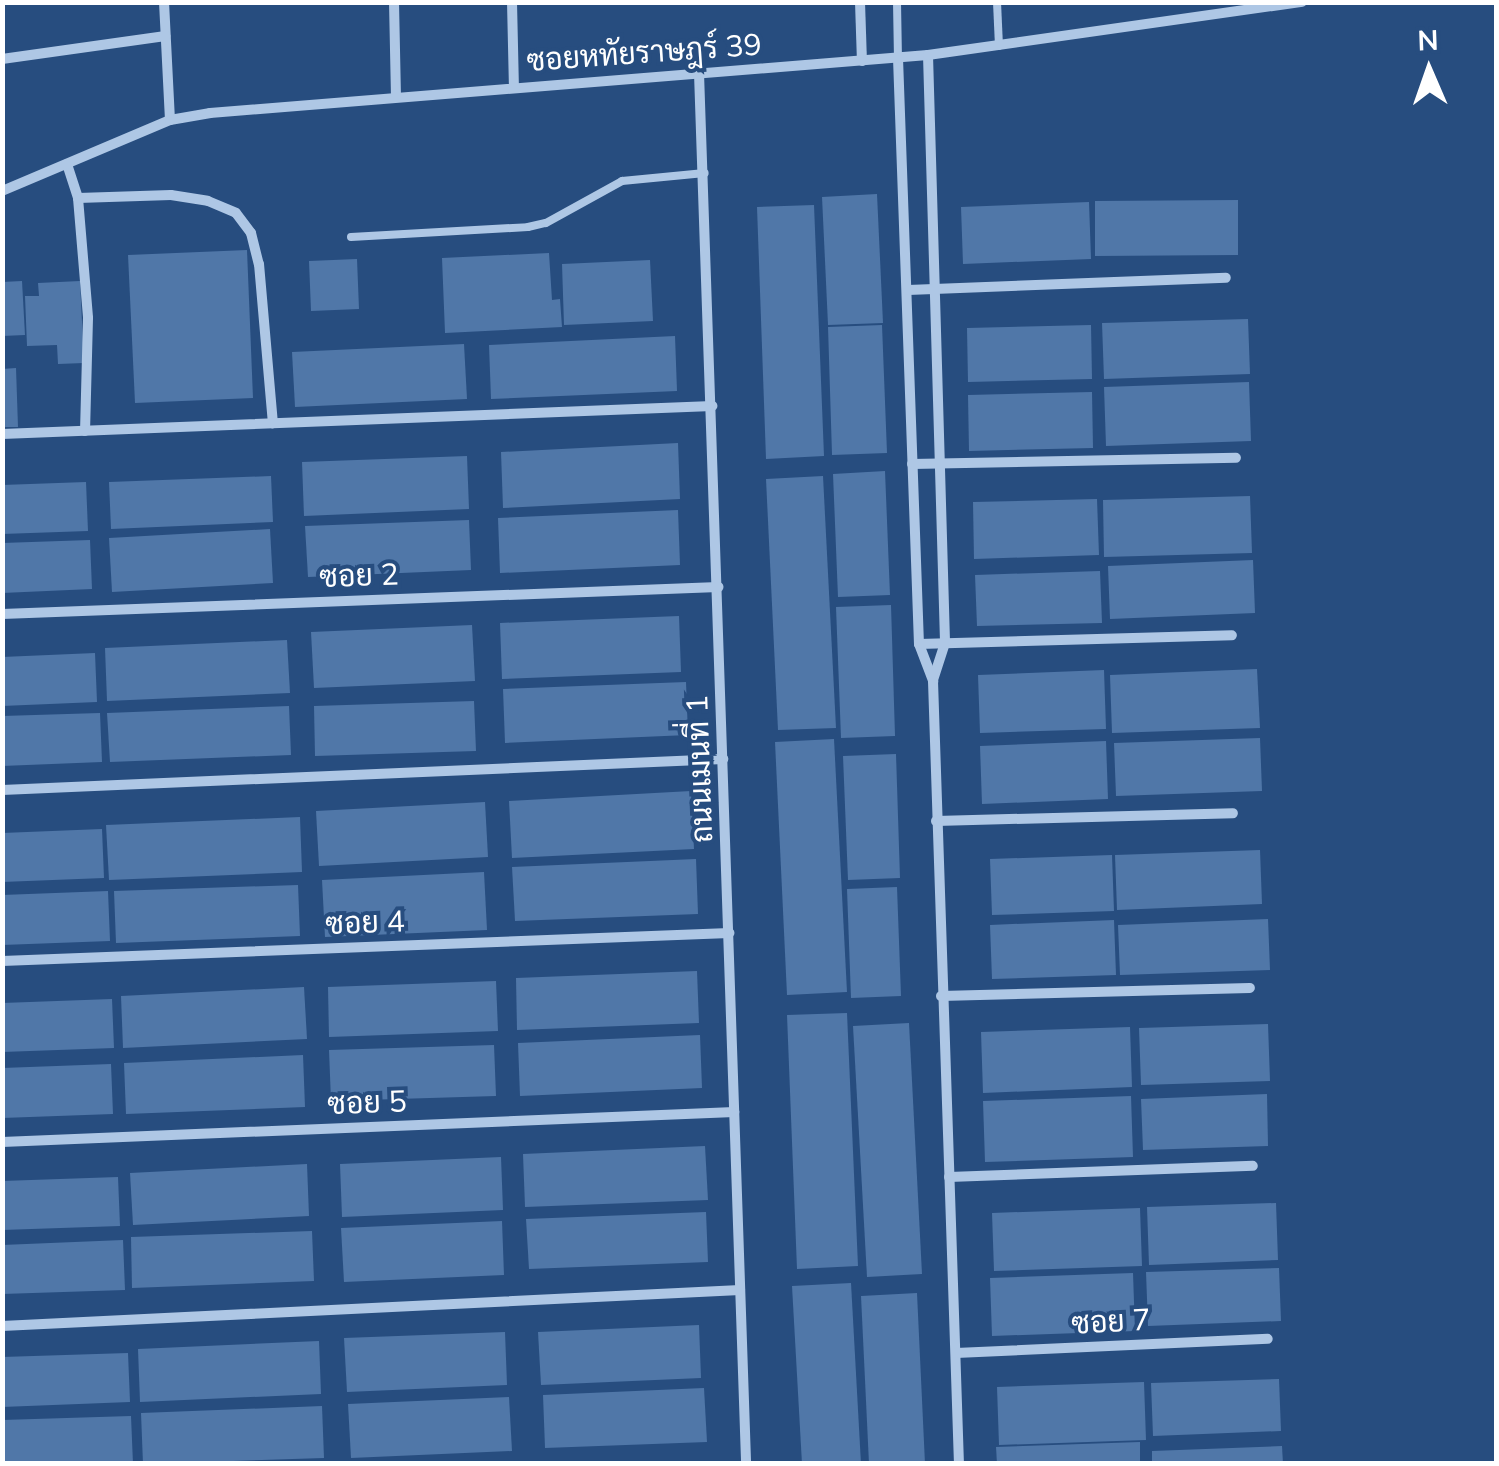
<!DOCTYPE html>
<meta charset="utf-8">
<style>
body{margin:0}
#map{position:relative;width:1499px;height:1466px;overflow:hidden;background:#274d7f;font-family:Mulish,Sarabun,sans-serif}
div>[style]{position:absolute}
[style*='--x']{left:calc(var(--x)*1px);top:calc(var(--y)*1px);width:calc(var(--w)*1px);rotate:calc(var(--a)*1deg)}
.building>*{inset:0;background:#5077a8}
.service>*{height:8px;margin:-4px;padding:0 4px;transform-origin:4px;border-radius:4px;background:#aec7e5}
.minor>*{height:10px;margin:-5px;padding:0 5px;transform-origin:5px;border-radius:5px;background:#aec7e5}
span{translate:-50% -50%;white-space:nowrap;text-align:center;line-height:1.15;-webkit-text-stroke:8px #274d7f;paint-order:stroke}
.street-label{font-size:30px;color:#fff}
.frame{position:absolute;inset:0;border:5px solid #fff;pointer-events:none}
.north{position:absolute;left:1379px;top:20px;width:100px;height:100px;-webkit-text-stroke:8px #274d7f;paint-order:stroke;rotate:358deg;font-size:28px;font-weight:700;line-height:40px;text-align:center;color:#fff}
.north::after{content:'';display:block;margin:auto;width:35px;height:45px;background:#fff;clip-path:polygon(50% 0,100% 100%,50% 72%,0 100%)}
</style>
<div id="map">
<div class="building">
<i style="clip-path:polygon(877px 194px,883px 323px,828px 325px,822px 197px)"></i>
<i style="clip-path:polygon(1238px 200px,1238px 255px,1095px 256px,1095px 201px)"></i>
<i style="clip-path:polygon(1089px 202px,1091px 259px,963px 264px,961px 207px)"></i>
<i style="clip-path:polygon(814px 205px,824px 456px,766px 459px,757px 207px)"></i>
<i style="clip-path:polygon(247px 250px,253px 398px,135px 403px,128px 255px)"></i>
<i style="clip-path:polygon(549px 253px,552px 300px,560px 299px,562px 327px,445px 333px,442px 258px)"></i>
<i style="clip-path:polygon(357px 259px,359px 309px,311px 311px,309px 261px)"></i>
<i style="clip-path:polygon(650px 260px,653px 321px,564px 325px,562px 264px)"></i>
<i style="clip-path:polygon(22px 281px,25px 335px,2px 336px,2px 282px)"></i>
<i style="clip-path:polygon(80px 281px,84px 363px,58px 364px,57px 345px,27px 346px,25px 296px,39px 296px,38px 283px)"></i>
<i style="clip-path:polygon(1248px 319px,1250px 374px,1104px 379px,1102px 323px)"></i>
<i style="clip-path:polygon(882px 325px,887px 453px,832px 455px,828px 327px)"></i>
<i style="clip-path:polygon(1091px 325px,1092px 379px,968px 382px,967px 328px)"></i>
<i style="clip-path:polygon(675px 336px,677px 391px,491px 399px,489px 345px)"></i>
<i style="clip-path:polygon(464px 344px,467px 399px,295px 407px,292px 352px)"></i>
<i style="clip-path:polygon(16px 368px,18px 427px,2px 427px,2px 369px)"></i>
<i style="clip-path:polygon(1249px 382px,1251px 441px,1106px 446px,1104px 387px)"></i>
<i style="clip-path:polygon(1092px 392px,1093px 448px,969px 451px,968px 395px)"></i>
<i style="clip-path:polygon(678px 443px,680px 499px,503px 508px,501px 452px)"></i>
<i style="clip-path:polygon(467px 456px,469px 509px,304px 516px,302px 462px)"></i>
<i style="clip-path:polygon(885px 471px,890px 595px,838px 597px,833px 474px)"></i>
<i style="clip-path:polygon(271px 476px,273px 522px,111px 529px,109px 482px)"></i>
<i style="clip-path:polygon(823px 476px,836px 728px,778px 730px,766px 479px)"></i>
<i style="clip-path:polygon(86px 482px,88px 531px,2px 534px,2px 485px)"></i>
<i style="clip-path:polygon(1250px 496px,1252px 553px,1104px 557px,1103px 500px)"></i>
<i style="clip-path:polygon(1097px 499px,1099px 555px,974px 559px,973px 502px)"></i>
<i style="clip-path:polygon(678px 510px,680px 565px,500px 573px,498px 518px)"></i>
<i style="clip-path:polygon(469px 520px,471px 570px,308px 577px,305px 526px)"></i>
<i style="clip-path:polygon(270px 529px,273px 583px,112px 592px,109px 538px)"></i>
<i style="clip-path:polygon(90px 540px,92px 589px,2px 593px,2px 543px)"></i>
<i style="clip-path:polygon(1253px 560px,1255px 613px,1110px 619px,1108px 566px)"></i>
<i style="clip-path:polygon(1100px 571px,1102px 623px,977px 626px,975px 575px)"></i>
<i style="clip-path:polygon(891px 605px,895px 736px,841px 738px,836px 607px)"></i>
<i style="clip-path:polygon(679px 616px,681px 672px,502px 679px,500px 623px)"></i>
<i style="clip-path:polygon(472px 625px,475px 681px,314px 688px,311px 632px)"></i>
<i style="clip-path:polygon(287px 640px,290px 693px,107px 701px,105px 648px)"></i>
<i style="clip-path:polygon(95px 653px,97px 702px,2px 706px,2px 657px)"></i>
<i style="clip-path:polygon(1257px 669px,1260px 728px,1112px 733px,1110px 675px)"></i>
<i style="clip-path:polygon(1104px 670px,1106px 729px,980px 733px,978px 675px)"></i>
<i style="clip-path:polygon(686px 682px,688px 735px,505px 743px,503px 689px)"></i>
<i style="clip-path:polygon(474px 701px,476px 751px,315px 756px,314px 706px)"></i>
<i style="clip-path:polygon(289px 706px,291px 755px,110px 762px,107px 713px)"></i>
<i style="clip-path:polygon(100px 713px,102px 762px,2px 766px,2px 716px)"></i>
<i style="clip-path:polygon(1260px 738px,1262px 791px,1116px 796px,1114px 743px)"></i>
<i style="clip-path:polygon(834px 739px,847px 992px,787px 995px,775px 742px)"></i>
<i style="clip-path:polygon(1106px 741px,1108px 799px,982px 804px,980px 746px)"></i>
<i style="clip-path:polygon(896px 754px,900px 878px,848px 880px,843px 756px)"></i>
<i style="clip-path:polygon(691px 791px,694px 849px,512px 858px,509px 801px)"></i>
<i style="clip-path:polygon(485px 802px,488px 857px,319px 866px,316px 811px)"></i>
<i style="clip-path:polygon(300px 817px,302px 872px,109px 880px,106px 825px)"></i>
<i style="clip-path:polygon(102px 829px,104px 878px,2px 882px,2px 833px)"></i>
<i style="clip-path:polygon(1260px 850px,1262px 904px,1117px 910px,1115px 855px)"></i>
<i style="clip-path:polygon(1112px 855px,1114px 911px,992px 915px,990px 859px)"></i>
<i style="clip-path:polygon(696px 859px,698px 914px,515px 921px,512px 867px)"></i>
<i style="clip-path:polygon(484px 872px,487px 930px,325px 937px,322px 880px)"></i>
<i style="clip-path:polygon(298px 885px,300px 936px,116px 943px,114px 891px)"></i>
<i style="clip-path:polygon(897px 887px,901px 996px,851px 998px,847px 889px)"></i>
<i style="clip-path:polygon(108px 891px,110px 941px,2px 945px,2px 895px)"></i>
<i style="clip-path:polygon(1268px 919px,1270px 970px,1120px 975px,1118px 925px)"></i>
<i style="clip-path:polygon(1114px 920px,1116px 975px,992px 979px,990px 925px)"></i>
<i style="clip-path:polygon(697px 971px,699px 1023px,517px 1030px,516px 978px)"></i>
<i style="clip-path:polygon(496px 981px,498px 1031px,329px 1037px,328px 987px)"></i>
<i style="clip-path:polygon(304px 987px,307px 1039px,123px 1048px,121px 996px)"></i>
<i style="clip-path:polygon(112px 999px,114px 1048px,2px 1052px,2px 1003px)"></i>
<i style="clip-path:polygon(847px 1013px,858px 1266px,797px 1269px,787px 1015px)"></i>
<i style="clip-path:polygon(909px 1023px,922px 1274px,867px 1277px,853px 1026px)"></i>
<i style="clip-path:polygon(1268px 1024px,1270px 1081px,1141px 1085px,1139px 1028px)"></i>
<i style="clip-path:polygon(1130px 1027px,1132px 1087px,983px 1093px,981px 1032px)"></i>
<i style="clip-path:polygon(700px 1035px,702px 1088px,520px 1096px,518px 1043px)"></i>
<i style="clip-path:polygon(494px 1045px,496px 1096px,331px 1101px,329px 1050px)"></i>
<i style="clip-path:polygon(303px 1055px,305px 1107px,126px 1114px,124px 1063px)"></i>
<i style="clip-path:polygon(111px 1064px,113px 1114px,2px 1118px,2px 1068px)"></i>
<i style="clip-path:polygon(1267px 1094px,1268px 1146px,1143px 1150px,1141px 1099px)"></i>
<i style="clip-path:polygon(1131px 1096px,1133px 1157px,985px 1162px,983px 1101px)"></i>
<i style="clip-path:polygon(705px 1146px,708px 1200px,525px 1207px,523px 1154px)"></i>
<i style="clip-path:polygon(501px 1157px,503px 1210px,342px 1217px,340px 1164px)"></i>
<i style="clip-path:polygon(307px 1164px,309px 1216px,133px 1225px,130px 1173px)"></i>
<i style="clip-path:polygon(118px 1177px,120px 1226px,2px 1230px,2px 1181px)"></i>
<i style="clip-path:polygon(1276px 1203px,1278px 1260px,1149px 1265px,1147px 1207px)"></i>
<i style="clip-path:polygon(1140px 1208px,1142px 1266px,994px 1271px,992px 1213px)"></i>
<i style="clip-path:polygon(706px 1212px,708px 1262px,529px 1269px,526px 1219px)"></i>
<i style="clip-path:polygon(502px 1221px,504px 1275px,344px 1282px,341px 1228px)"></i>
<i style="clip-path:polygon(312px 1231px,314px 1281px,132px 1288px,131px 1237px)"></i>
<i style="clip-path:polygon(123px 1240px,125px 1290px,2px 1294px,2px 1245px)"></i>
<i style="clip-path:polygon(1279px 1268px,1281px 1321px,1148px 1326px,1146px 1272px)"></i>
<i style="clip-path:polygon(1133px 1273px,1135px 1331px,992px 1336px,990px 1278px)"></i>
<i style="clip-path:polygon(851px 1283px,861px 1464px,802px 1464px,792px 1286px)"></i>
<i style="clip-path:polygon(917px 1293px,925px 1464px,869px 1464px,861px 1296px)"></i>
<i style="clip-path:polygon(699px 1325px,701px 1378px,541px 1385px,538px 1332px)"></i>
<i style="clip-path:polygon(505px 1332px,507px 1385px,347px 1392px,344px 1338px)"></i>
<i style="clip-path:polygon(319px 1341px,321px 1394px,140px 1402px,138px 1349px)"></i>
<i style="clip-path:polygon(128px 1353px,130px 1402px,2px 1407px,2px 1357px)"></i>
<i style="clip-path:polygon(1279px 1379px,1281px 1431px,1153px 1436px,1151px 1383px)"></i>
<i style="clip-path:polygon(1144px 1382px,1146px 1440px,999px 1445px,997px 1387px)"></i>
<i style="clip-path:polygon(704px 1388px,707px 1442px,545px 1448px,543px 1395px)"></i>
<i style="clip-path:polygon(509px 1397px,512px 1451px,351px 1458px,348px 1404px)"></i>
<i style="clip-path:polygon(322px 1406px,324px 1458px,143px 1464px,141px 1413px)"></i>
<i style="clip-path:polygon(131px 1416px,133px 1464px,2px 1464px,2px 1420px)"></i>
<i style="clip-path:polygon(1140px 1442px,1140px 1464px,997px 1464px,996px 1447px)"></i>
<i style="clip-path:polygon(1282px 1446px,1283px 1464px,1152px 1464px,1152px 1451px)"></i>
</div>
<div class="service">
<i style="--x:897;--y:2;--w:56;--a:89"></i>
<i style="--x:997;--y:2;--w:44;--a:87.4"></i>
<i style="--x:351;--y:237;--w:177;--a:-3.2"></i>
<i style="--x:528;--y:227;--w:18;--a:-13"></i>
<i style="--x:546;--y:223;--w:87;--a:-28.9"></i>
<i style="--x:622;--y:181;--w:83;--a:-5.5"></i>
</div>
<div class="minor">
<i style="--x:164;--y:2;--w:118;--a:87.1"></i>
<i style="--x:394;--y:2;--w:94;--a:88.8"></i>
<i style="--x:512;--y:2;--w:85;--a:88.7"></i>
<i style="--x:860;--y:2;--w:59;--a:88.1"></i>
<i style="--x:928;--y:55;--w:588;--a:88.34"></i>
<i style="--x:945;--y:643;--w:39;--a:108"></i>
<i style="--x:898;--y:58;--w:586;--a:87.95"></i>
<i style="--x:919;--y:644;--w:40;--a:69"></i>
<i style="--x:933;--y:681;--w:783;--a:88.1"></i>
<i style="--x:2;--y:59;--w:165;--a:-8"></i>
<i style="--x:699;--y:73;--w:1392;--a:88.06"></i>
<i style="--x:67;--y:164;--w:36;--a:72"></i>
<i style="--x:78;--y:198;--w:120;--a:85.2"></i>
<i style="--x:88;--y:318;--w:113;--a:91.5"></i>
<i style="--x:2;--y:191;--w:182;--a:-22.9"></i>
<i style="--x:170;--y:120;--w:41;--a:-9.9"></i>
<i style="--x:210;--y:113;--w:720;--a:-4.62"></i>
<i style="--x:928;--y:55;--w:378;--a:-8.1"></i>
<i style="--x:78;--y:198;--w:93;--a:-1.8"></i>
<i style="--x:171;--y:195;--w:37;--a:9"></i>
<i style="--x:208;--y:201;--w:30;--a:23"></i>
<i style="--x:236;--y:213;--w:25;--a:53"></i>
<i style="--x:251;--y:233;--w:32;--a:76"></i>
<i style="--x:259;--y:264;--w:160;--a:85"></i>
<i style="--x:908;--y:290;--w:318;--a:-2.2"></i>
<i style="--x:2;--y:434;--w:711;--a:-2.26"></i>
<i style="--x:912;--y:464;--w:324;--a:-1.1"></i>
<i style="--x:2;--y:614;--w:717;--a:-2.16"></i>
<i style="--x:919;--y:644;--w:313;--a:-1.6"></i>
<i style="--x:2;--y:790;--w:722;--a:-2.46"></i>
<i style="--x:936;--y:821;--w:297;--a:-1.5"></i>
<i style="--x:2;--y:961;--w:728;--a:-2.21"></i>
<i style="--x:941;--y:996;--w:309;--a:-1.5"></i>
<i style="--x:2;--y:1142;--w:733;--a:-2.35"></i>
<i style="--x:949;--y:1177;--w:304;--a:-2.1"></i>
<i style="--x:2;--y:1326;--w:739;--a:-2.79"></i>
<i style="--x:956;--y:1353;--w:312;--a:-2.6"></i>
</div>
<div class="street-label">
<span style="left:644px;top:52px;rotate:-4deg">ซอยหทัยราษฎร์ 39</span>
<span style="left:359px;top:575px;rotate:-2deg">ซอย 2</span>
<span style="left:699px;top:769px;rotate:-92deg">ถนนเมนที่ 1</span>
<span style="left:365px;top:922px;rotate:-2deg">ซอย 4</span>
<span style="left:367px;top:1102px;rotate:-2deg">ซอย 5</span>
<span style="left:1111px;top:1321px;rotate:-3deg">ซอย 7</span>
</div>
<div class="frame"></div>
<div class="north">N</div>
</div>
